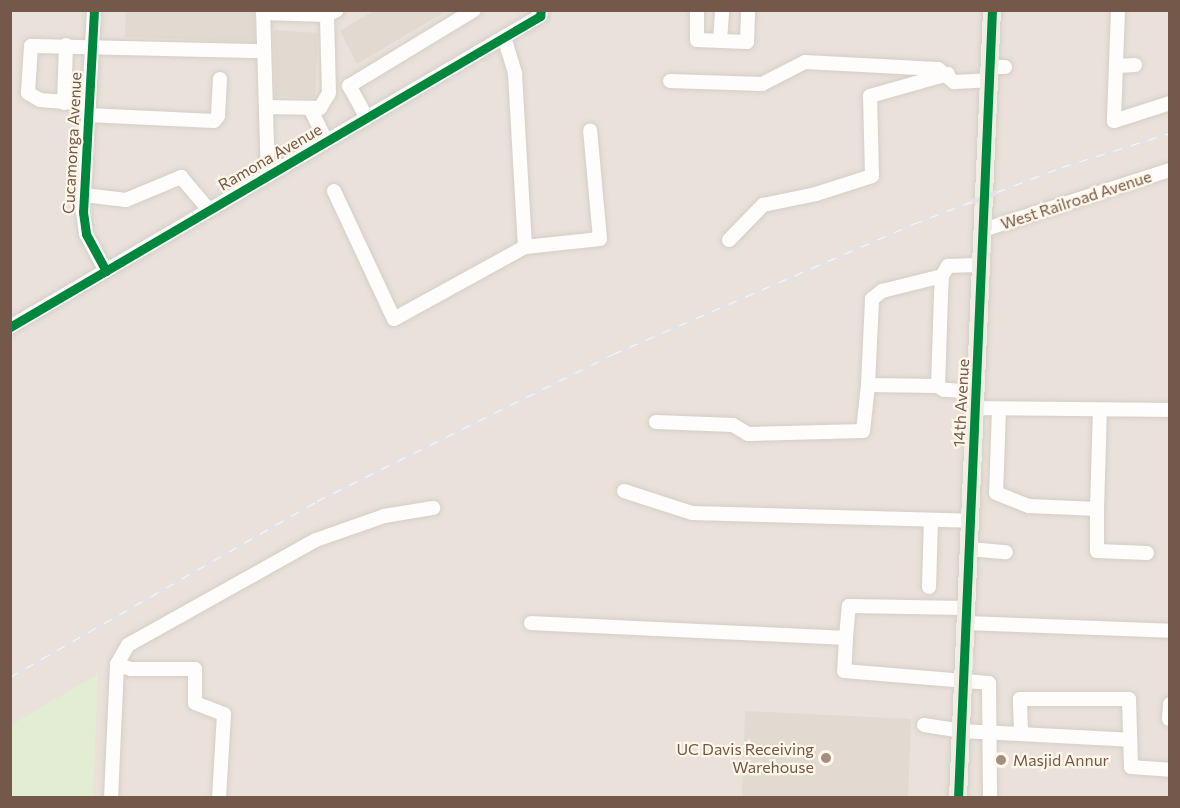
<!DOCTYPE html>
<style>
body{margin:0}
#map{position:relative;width:1180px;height:808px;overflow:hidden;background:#f6f2e9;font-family:Commissioner,sans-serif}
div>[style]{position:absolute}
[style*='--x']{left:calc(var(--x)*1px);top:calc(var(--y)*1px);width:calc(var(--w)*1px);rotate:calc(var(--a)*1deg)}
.industrial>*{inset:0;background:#e9e1da}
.green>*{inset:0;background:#e2edd4}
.building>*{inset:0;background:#e2dad1}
.roads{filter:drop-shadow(0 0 2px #d4cec6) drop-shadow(0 0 2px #d4cec6)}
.minor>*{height:14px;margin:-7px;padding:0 7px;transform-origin:7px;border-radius:7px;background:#fefdfc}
.major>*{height:18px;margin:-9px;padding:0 9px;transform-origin:9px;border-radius:9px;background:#f2ede4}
.rail>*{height:5px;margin-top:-2.5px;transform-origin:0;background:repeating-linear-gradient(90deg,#fff7e9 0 9px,#e4e2e4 0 18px);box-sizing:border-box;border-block:2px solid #e4e2e4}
.cycleway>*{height:9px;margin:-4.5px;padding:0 4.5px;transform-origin:4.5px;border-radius:4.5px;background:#00873e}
.dots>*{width:16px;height:16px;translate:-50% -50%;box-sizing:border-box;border:3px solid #fff7e9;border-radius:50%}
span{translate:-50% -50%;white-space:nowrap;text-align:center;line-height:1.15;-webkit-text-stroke:4.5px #fff7e9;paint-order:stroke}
.street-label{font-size:16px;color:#74594a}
.poi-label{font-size:16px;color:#74594a}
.right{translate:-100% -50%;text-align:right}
.left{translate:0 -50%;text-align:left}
.frame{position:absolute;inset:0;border:12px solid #74594a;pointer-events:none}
</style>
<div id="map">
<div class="industrial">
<i style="clip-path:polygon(11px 11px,1169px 11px,1169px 797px,11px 797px)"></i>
</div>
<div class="green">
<i style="clip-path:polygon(98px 674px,93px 797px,11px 797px,11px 725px)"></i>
</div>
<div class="building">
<i style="clip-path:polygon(126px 10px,254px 10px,255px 42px,125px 37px)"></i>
<i style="clip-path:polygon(375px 10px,448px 10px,357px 64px,340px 31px)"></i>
<i style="clip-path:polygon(274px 30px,318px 33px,315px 98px,275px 96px)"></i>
<i style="clip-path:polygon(745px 711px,911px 719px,908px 798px,742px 798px)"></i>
</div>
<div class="roads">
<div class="minor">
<i style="--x:94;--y:10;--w:202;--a:93.1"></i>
<i style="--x:83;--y:212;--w:22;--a:82"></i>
<i style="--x:86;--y:234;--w:42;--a:61.6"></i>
<i style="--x:263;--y:10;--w:166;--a:88.3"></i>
<i style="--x:697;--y:10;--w:30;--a:90"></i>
<i style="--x:697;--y:40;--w:50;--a:2.3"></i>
<i style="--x:747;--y:42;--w:32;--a:-88"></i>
<i style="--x:1118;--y:10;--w:111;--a:92.1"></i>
<i style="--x:1114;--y:121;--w:59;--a:-17.8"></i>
<i style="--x:263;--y:13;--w:64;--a:1.8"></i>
<i style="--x:327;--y:15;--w:11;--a:-27"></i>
<i style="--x:504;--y:37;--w:39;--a:73"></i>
<i style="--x:515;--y:74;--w:173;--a:86.7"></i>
<i style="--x:525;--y:247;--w:75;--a:-6.1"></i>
<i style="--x:600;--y:239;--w:109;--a:-95.2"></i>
<i style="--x:720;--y:41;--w:31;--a:-86"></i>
<i style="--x:1116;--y:66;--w:19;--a:-3"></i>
<i style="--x:990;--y:67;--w:15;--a:0"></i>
<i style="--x:670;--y:81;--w:92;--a:1.9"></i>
<i style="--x:762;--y:84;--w:48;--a:-27.1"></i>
<i style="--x:805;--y:62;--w:133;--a:3"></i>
<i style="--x:938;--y:69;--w:21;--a:39"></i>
<i style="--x:954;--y:82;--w:35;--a:-3"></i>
<i style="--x:64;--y:103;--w:58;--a:-88"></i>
<i style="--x:89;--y:104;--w:49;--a:-175.3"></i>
<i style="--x:40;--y:100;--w:14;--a:-150"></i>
<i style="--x:28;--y:93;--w:47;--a:-86.3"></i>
<i style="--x:31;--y:46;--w:225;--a:1.3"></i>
<i style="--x:266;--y:107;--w:54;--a:1.1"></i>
<i style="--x:320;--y:108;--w:17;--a:-59"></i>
<i style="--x:329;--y:93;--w:78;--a:-91.5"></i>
<i style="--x:310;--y:108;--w:37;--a:64"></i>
<i style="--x:88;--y:115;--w:126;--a:2.7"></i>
<i style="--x:214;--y:121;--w:6;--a:-51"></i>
<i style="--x:218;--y:116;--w:37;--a:-87"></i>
<i style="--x:367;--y:118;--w:37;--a:-119"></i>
<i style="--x:349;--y:86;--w:146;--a:-31.3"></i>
<i style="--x:334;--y:191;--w:141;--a:64.9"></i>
<i style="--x:394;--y:319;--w:149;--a:-28.8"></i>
<i style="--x:84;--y:195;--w:42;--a:6.8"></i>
<i style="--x:126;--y:200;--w:60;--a:-22.7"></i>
<i style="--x:181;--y:177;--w:43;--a:49.7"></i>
<i style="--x:983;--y:230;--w:196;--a:-17.8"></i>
<i style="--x:729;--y:240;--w:49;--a:-45.8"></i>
<i style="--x:763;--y:205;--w:54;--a:-11.7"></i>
<i style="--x:816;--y:194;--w:59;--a:-17.8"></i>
<i style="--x:872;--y:176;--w:80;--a:-91.4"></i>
<i style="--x:870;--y:96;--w:81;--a:-15.8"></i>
<i style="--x:10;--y:327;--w:615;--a:-30.4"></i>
<i style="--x:540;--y:16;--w:6;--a:-81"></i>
<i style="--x:938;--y:386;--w:70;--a:-179.2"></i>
<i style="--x:868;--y:385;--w:86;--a:-87.3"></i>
<i style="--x:872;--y:299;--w:13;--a:-39"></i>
<i style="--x:882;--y:291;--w:62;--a:-14"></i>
<i style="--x:976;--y:392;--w:32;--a:-176"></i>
<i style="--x:944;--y:390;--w:7;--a:-146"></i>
<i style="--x:938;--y:386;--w:91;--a:-88.1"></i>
<i style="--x:941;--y:295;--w:19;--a:-87"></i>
<i style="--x:942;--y:276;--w:12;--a:-59"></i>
<i style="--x:948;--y:266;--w:34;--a:-2"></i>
<i style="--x:975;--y:408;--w:195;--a:0.6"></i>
<i style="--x:999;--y:409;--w:84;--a:92"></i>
<i style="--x:996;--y:493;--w:35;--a:22"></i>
<i style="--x:1029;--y:506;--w:68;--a:2.5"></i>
<i style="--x:1097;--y:509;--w:42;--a:90"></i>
<i style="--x:1097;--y:551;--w:50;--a:2.3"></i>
<i style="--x:656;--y:422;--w:77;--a:2.2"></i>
<i style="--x:733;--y:425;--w:17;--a:31"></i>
<i style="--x:748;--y:434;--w:115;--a:-1.5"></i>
<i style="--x:863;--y:431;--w:46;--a:-83.8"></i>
<i style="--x:624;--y:491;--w:71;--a:17.9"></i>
<i style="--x:692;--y:513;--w:278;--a:1.6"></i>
<i style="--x:1097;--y:509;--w:99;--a:-88.3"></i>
<i style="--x:969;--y:549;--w:37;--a:5"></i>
<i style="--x:929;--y:587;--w:67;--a:-88.3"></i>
<i style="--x:531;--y:623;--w:315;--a:2.7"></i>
<i style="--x:846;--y:638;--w:33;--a:93"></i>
<i style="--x:844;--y:671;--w:145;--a:4.7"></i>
<i style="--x:989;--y:683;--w:115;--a:89.5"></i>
<i style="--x:966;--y:623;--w:204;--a:2.2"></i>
<i style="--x:846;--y:638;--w:32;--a:-85"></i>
<i style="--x:849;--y:606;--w:117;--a:1"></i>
<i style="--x:117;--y:664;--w:15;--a:20"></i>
<i style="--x:131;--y:669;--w:64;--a:0"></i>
<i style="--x:195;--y:669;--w:34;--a:90"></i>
<i style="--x:195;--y:703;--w:31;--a:21"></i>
<i style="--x:224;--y:714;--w:84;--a:93.4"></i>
<i style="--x:1169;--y:719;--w:15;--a:-86"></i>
<i style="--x:924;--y:725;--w:37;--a:9"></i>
<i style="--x:961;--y:731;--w:169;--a:3"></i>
<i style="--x:1021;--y:731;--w:32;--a:-92"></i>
<i style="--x:1020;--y:699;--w:109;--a:0"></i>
<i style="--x:1129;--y:699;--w:68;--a:88.3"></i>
<i style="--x:1131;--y:767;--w:39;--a:4"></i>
<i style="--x:111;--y:798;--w:134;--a:-87.4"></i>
<i style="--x:117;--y:664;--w:22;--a:-60"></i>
<i style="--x:128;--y:645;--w:215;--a:-29.2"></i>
<i style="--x:316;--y:540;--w:72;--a:-19.4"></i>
<i style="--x:384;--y:516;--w:50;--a:-9.3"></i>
</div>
<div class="major">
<i style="--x:958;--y:798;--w:789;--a:-87.53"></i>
</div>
</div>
<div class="rail">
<i style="--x:10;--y:677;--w:354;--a:-29.8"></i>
<i style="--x:317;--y:501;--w:330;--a:-26.4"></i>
<i style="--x:613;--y:354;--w:327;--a:-23.4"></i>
<i style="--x:913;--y:224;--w:160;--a:-20.9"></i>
<i style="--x:1062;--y:167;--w:113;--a:-17.5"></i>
</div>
<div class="cycleway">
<i style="--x:94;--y:10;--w:202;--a:93.1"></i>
<i style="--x:83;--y:212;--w:22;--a:82"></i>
<i style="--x:86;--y:234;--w:42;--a:61.6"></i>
<i style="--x:10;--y:327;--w:615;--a:-30.4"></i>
<i style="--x:540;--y:16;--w:6;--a:-81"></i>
<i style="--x:958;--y:798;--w:789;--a:-87.53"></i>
</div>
<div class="dots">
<i style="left:826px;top:758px;background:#a28f82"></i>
<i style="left:1001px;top:760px;background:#a28f82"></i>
</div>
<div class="street-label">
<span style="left:72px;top:143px;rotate:-87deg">Cucamonga Avenue</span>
<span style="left:270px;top:157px;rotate:-30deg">Ramona Avenue</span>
<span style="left:1076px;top:200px;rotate:-18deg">West Railroad Avenue</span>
<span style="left:961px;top:403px;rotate:-87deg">14th Avenue</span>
</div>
<div class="poi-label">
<span class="right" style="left:814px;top:758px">UC Davis Receiving<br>Warehouse</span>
<span class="left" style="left:1013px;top:760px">Masjid Annur</span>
</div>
<div class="frame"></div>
</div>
